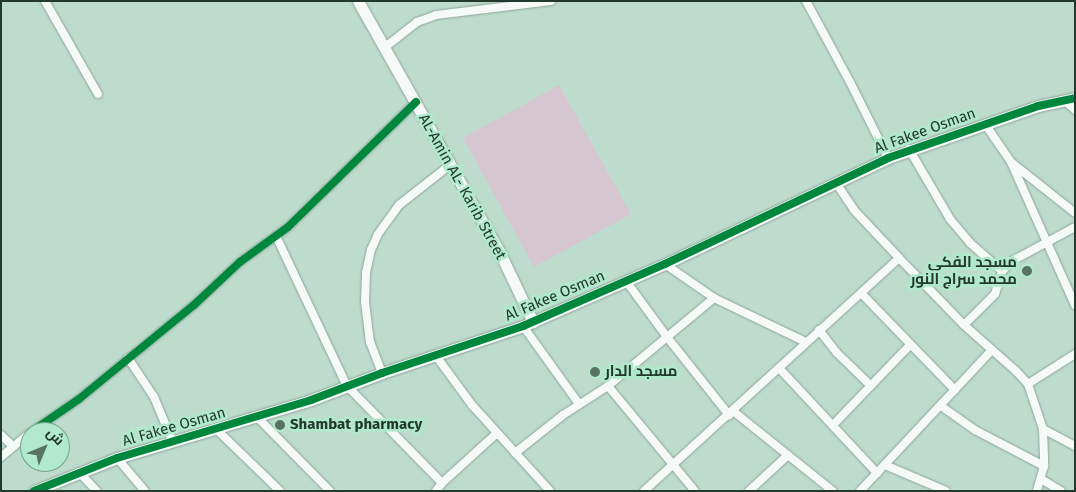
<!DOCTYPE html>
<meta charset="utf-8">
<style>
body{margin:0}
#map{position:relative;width:1076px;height:492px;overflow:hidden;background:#bedccd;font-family:"Fira Sans",Cairo,sans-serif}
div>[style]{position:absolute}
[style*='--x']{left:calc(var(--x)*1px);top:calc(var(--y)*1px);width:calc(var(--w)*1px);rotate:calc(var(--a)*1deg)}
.green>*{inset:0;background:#d6c6d0}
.roads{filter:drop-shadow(0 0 1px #8da599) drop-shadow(0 0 1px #8da599)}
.street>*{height:8px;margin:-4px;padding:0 4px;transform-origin:4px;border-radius:4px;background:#f5faf8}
.secondary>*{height:11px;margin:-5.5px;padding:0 5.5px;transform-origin:5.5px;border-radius:5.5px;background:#f5faf8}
.cycleway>*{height:8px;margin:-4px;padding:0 4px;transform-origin:4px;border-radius:4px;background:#00873e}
.dots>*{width:14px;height:14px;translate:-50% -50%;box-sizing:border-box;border:2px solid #b1e9cd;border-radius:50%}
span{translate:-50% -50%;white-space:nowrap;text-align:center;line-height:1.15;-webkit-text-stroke:5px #b1e9cd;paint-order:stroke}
.street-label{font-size:15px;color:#22392e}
.poi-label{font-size:15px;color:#22392e;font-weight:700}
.right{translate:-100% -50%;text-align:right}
.left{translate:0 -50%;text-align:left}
.frame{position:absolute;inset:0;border:2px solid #22392e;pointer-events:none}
.north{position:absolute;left:20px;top:422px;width:50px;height:50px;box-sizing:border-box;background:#b1e9cd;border:1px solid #78a38d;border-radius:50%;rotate:45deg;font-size:14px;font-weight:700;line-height:20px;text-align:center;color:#22392e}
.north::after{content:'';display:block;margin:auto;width:18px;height:22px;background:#597266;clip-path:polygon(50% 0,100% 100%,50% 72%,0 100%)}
</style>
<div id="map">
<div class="green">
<i style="clip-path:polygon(559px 85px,631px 214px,534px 267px,463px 138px)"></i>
</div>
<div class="roads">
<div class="street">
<i style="--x:45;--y:1;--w:107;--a:60.3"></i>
<i style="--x:806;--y:1;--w:92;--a:61.5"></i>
<i style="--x:850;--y:82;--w:85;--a:63.4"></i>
<i style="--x:384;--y:48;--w:42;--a:-38.2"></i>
<i style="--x:417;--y:22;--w:20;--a:-20"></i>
<i style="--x:436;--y:15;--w:116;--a:-6.9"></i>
<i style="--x:1064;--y:100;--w:15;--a:42"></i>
<i style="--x:985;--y:124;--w:46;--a:55.6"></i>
<i style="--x:1011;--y:162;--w:157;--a:65.9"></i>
<i style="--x:909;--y:149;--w:81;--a:59.6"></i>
<i style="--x:950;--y:219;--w:31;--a:50"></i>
<i style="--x:970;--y:243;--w:43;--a:41.2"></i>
<i style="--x:1012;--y:163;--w:80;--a:38.4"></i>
<i style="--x:836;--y:183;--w:32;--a:56"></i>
<i style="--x:854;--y:210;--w:66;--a:46.8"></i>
<i style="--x:899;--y:258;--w:93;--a:45.9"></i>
<i style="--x:964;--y:325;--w:69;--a:41.5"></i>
<i style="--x:1016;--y:371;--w:18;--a:47"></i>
<i style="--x:1028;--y:384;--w:47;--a:71.6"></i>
<i style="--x:1043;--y:429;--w:37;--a:88"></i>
<i style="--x:1044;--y:466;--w:26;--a:106"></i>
<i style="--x:276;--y:236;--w:166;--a:64.7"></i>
<i style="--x:347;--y:386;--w:136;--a:45.6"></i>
<i style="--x:665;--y:264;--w:60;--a:34.8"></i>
<i style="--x:714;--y:298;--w:102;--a:25.6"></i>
<i style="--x:626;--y:281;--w:69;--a:53.8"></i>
<i style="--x:667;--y:337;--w:100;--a:51.5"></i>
<i style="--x:861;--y:293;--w:135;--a:45.9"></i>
<i style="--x:964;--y:325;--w:44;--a:-45"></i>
<i style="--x:995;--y:294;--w:24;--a:-73"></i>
<i style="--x:1002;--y:271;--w:16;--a:-43"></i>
<i style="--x:1014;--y:260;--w:69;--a:-28.4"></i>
<i style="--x:523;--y:326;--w:96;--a:54.3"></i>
<i style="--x:819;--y:330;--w:29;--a:52"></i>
<i style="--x:837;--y:353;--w:47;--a:44.1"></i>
<i style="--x:436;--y:356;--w:61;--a:53.7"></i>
<i style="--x:472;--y:405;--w:116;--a:47.8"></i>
<i style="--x:128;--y:358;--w:47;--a:56.3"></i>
<i style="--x:154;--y:397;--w:47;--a:67.3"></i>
<i style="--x:779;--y:368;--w:144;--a:47"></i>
<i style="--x:382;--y:373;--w:33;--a:-111"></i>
<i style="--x:370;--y:342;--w:40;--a:-97.1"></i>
<i style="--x:365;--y:302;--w:29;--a:-88"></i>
<i style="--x:366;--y:273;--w:24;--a:-78"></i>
<i style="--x:371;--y:250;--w:17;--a:-66"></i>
<i style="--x:378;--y:234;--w:36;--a:-54"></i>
<i style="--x:399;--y:205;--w:65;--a:-38.1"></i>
<i style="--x:1028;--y:384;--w:56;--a:-32.6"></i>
<i style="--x:608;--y:386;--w:136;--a:50.4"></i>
<i style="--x:941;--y:406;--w:42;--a:35.2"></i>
<i style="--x:975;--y:430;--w:78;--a:27.6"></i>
<i style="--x:733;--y:411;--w:128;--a:38.7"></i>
<i style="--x:256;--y:416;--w:105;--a:45.4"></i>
<i style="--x:833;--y:425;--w:111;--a:-46.1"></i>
<i style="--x:216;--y:429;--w:89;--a:44.1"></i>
<i style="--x:1043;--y:429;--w:36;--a:28"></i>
<i style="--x:31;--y:432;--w:58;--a:-34.5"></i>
<i style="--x:79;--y:399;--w:149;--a:-39.3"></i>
<i style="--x:194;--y:305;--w:63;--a:-43.1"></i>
<i style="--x:240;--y:262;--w:59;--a:-36.1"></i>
<i style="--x:288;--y:227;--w:179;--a:-44.3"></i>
<i style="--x:1;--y:435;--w:16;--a:43"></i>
<i style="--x:515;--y:453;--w:61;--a:-38.4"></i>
<i style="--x:563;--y:415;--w:54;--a:-32.8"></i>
<i style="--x:608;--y:386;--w:138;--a:-39.7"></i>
<i style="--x:1;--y:457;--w:38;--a:-40"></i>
<i style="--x:117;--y:458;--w:43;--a:49.7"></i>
<i style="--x:885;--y:465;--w:66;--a:23.1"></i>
<i style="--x:79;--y:472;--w:26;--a:47"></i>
<i style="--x:1041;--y:479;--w:23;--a:31"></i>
<i style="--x:436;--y:491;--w:10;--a:-53"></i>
<i style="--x:442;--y:483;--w:74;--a:-42.3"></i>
<i style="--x:644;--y:491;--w:345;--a:-42.4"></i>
<i style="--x:749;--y:491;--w:53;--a:-42.7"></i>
<i style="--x:860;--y:491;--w:193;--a:-46.9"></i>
</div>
<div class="secondary">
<i style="--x:358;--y:1;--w:287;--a:60.6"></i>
<i style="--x:499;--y:251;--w:79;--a:64.4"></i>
<i style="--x:34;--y:491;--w:89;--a:-21.7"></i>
<i style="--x:117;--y:458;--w:202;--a:-16.6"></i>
<i style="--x:311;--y:400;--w:76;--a:-20.8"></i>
<i style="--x:382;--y:373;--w:149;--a:-18.4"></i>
<i style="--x:523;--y:326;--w:155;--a:-23.6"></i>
<i style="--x:665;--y:264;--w:247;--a:-25.4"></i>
<i style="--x:888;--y:158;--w:159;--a:-19.1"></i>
<i style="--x:1038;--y:106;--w:38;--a:-12"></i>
</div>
</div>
<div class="cycleway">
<i style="--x:31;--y:432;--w:58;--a:-34.5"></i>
<i style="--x:79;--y:399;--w:149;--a:-39.3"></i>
<i style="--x:194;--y:305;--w:63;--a:-43.1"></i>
<i style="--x:240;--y:262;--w:59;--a:-36.1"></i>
<i style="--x:288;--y:227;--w:179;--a:-44.3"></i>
<i style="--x:34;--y:491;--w:89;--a:-21.7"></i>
<i style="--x:117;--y:458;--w:202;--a:-16.6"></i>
<i style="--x:311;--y:400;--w:76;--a:-20.8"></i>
<i style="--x:382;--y:373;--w:149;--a:-18.4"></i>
<i style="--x:523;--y:326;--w:155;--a:-23.6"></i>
<i style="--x:665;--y:264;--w:247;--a:-25.4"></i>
<i style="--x:888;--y:158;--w:159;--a:-19.1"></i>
<i style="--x:1038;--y:106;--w:38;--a:-12"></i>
</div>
<div class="dots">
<i style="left:1027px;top:271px;background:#597266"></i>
<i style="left:595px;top:372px;background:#597266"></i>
<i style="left:280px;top:425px;background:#597266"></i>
</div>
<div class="street-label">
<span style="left:925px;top:131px;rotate:-20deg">Al Fakee Osman</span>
<span style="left:462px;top:187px;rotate:61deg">AL-Amin AL- Karib Street</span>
<span style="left:555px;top:296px;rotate:-23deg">Al Fakee Osman</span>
<span style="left:174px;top:427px;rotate:-16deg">Al Fakee Osman</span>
</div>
<div class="poi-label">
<span class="right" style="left:1017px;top:271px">مسجد الفكي<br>محمد سراج النور</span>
<span class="left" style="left:605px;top:372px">مسجد الدار</span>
<span class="left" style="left:290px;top:425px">Shambat pharmacy</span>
</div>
<div class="frame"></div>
<div class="north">ش</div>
</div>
